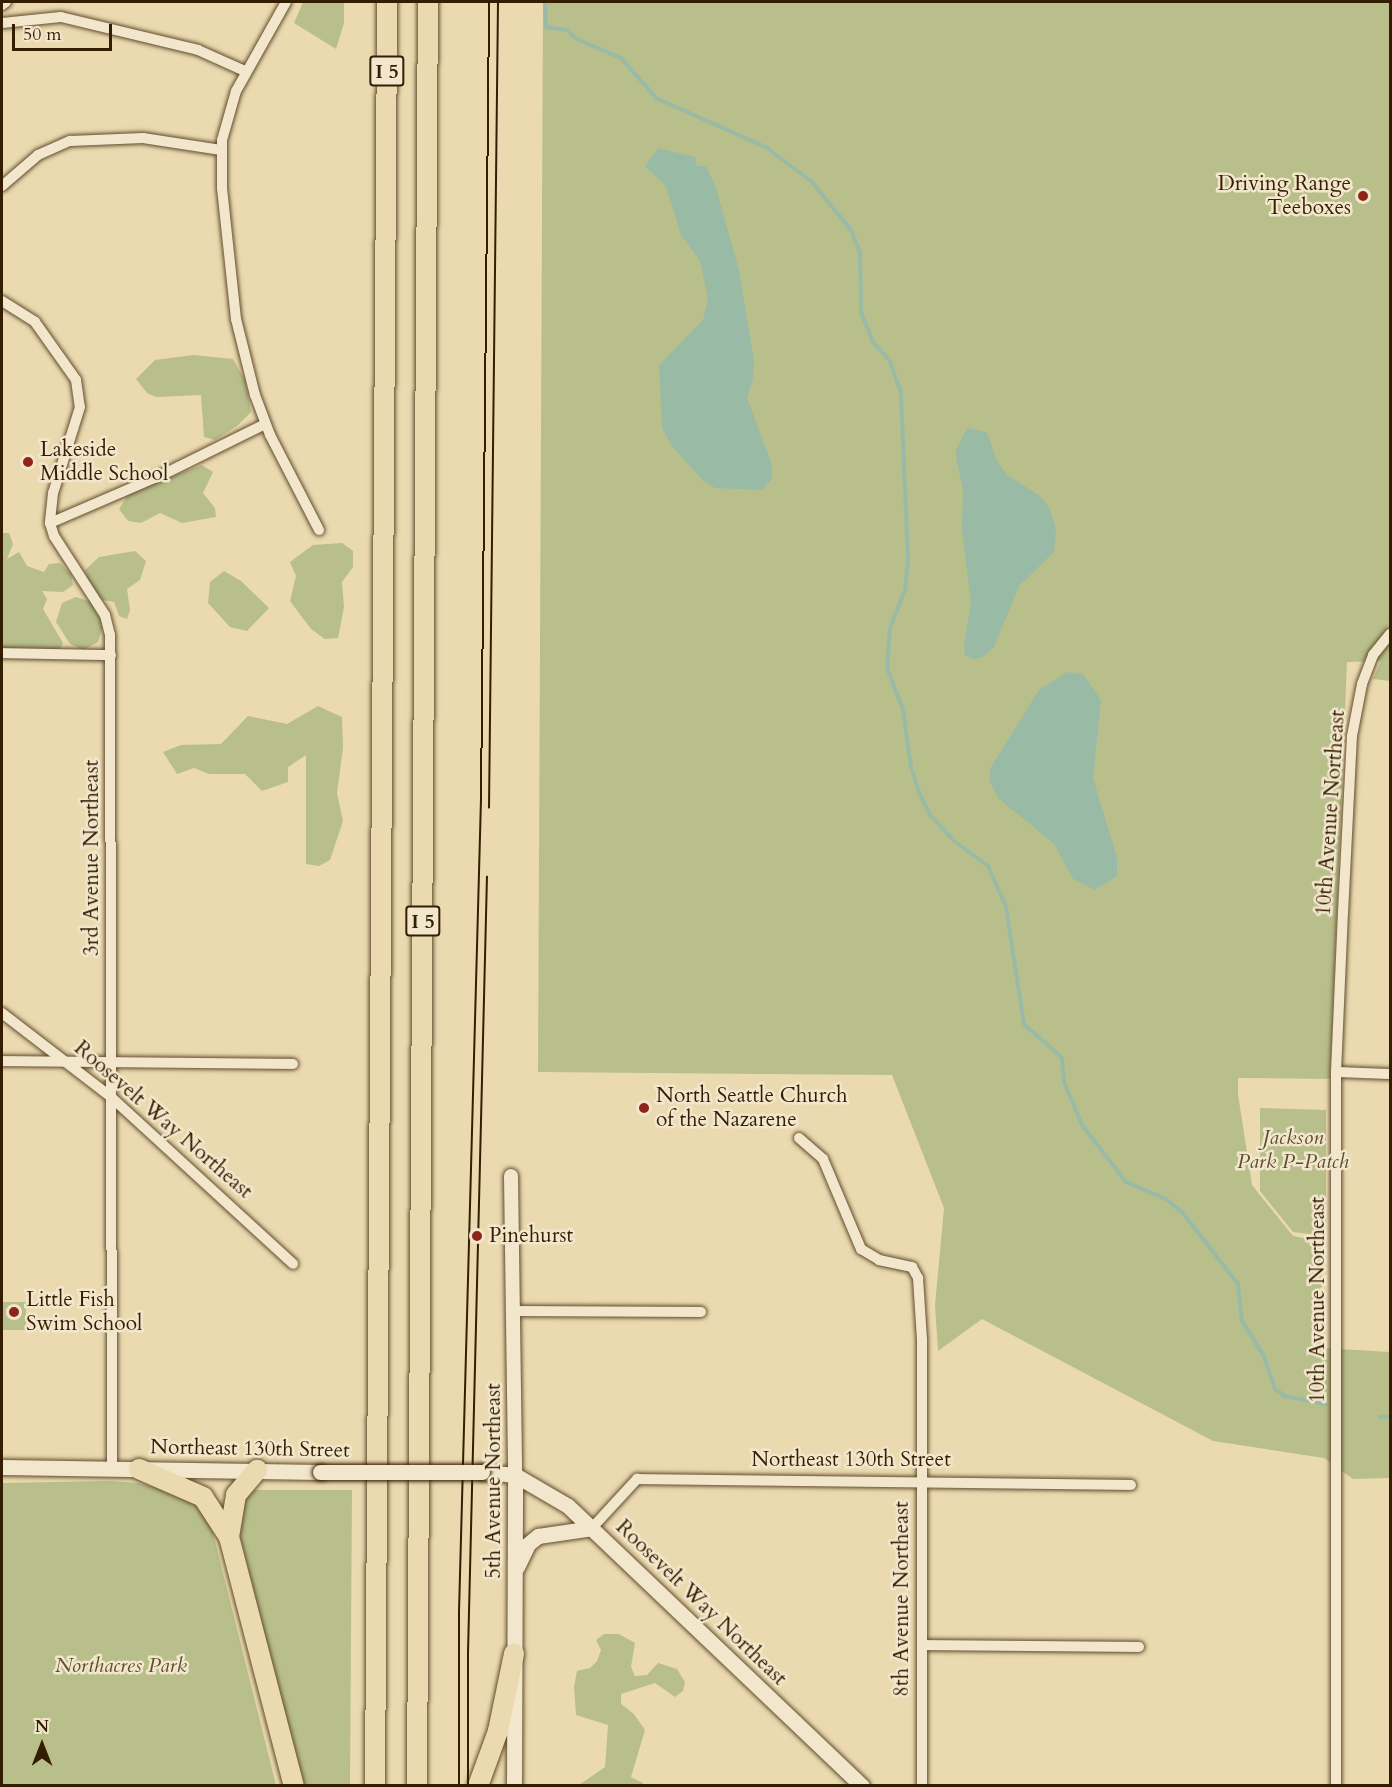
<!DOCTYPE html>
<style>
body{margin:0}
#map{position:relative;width:1392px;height:1787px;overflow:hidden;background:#ebdab0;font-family:Cardo,serif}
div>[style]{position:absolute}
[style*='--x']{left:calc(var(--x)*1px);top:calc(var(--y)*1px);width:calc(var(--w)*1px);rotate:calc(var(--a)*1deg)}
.green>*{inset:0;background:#b8bf8b}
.water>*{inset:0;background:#99bba6}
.stream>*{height:4px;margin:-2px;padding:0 2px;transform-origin:2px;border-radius:2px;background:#99bba6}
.roads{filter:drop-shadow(0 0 2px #624c2d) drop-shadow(0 0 2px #624c2d)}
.minor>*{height:10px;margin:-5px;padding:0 5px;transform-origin:5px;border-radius:5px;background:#f2e7cc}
.tertiary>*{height:14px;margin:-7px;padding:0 7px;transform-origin:7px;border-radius:7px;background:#f2e7cc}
.secondary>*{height:15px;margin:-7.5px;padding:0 7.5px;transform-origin:7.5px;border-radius:7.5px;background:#f2e7cc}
.motorway>*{height:20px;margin:-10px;padding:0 10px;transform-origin:10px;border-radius:10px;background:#ebdab0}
.tram>*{height:1.5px;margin:-0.75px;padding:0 0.75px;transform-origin:0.75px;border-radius:0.75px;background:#351d01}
.bridges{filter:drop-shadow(0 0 2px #351d01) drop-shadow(0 0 2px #351d01)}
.secondary-bridge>*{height:15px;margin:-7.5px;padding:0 7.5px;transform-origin:7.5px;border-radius:7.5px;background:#f2e7cc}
.dots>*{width:16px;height:16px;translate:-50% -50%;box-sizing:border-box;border:3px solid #f2e7cc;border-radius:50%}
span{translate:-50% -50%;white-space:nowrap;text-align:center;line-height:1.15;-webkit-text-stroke:5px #f2e7cc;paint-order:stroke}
.shield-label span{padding:2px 4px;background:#f2e7cc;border:2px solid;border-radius:4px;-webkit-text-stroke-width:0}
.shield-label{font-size:20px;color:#351d01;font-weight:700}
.poi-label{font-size:21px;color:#351d01}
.right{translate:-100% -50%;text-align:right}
.left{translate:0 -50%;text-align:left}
.street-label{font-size:21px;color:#351d01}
.park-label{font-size:21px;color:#5c4e2a;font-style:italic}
.frame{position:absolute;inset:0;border:3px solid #351d01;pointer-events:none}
.north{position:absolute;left:12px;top:1715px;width:60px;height:60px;-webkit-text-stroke:4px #f2e7cc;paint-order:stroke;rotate:0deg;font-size:16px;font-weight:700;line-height:24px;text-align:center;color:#351d01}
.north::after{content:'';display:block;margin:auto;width:21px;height:27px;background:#351d01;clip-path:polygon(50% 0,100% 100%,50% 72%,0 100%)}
.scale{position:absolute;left:12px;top:24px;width:100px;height:27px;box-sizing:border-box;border:3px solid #351d01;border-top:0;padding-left:8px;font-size:18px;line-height:21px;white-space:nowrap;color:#351d01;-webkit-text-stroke:4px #f2e7cc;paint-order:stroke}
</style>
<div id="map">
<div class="green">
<i style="clip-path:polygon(303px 2px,344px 2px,344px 23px,336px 49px,294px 23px)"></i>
<i style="clip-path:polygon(543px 2px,1390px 2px,1390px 681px,1373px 679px,1381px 661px,1347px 662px,1330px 1079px,1238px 1078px,1238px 1094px,1252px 1185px,1293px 1236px,1322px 1241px,1322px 1348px,1390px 1352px,1390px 1478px,1353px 1479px,1324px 1458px,1213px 1441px,982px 1319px,938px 1351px,935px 1305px,944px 1208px,892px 1075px,538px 1072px)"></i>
<i style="clip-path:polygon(193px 355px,233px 359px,245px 380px,251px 412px,237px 426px,215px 440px,204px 437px,201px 395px,156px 397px,147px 393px,136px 379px,155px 360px)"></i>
<i style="clip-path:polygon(202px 465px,213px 472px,203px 493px,215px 508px,216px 517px,182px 523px,160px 513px,141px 523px,128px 521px,119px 509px,129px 493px)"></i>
<i style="clip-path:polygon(2px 533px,9px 533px,13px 544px,7px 559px,19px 552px,27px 566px,44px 572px,49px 564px,60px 563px,71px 574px,73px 585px,63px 592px,42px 591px,47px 599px,43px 609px,63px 643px,59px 651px,2px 651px)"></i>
<i style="clip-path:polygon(342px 543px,353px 551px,353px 567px,342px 582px,344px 607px,338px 638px,325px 639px,311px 629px,290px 601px,296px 576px,290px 562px,313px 545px)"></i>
<i style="clip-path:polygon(135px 551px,146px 561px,140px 580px,127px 589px,130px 610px,127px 619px,119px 616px,114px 602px,103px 600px,90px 588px,85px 570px,99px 557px)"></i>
<i style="clip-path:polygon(224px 571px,241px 581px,269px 608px,247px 631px,230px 627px,208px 603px,210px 582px)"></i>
<i style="clip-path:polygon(76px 597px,91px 602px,103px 625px,98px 642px,83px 650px,70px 644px,56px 622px,62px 603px)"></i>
<i style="clip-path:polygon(318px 706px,342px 717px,343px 748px,337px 793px,343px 821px,330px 860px,319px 866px,306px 864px,306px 755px,288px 767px,288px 782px,262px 791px,245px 774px,209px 774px,194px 768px,177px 774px,163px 752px,181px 745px,221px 744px,248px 716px,287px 724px)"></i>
<i style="clip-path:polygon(1260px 1108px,1326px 1110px,1326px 1236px,1293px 1232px,1260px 1191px)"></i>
<i style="clip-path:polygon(2px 1302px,26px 1302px,26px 1330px,2px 1330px)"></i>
<i style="clip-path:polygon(109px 1481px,138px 1483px,187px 1496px,210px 1521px,276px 1785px,2px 1785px,2px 1483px)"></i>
<i style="clip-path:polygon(248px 1490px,352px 1490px,350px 1785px,303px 1785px,237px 1525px)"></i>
<i style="clip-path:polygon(604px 1634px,619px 1634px,635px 1643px,631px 1667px,635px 1676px,647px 1675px,658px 1663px,677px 1669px,685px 1682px,683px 1691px,675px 1697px,655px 1683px,621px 1694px,621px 1704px,634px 1714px,645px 1730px,631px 1777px,643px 1783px,642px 1785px,579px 1785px,605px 1767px,608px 1725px,576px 1715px,574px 1687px,577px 1671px,590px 1668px,597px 1661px,601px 1650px,596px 1640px)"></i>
</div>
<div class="water">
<i style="clip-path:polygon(658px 148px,695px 157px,697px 166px,706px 166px,716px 188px,739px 270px,754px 361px,753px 379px,747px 398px,772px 465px,772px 479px,762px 490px,715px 488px,703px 481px,672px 446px,662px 428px,659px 365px,703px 320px,708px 299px,700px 261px,681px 235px,666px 186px,645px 166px)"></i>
<i style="clip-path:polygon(967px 428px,987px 432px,996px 459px,1007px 475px,1040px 496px,1050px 509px,1056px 529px,1054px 552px,1019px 586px,994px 647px,983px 657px,974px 659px,965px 656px,964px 644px,971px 603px,962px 530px,963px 490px,955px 452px)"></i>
<i style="clip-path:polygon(1067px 672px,1083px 674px,1101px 700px,1093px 778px,1117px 857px,1117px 876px,1095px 890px,1073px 879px,1054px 844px,998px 798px,989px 780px,991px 767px,1039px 690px)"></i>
</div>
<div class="stream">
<i style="--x:545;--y:2;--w:25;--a:88"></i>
<i style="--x:546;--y:27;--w:21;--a:8"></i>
<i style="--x:567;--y:30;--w:13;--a:42"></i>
<i style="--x:577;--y:39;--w:48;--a:23.4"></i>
<i style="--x:621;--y:58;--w:53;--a:48.8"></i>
<i style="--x:656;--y:98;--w:122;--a:24.2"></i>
<i style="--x:767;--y:148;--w:56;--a:37.1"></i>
<i style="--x:812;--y:182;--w:62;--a:50.9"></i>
<i style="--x:851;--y:230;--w:24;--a:68"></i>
<i style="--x:860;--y:252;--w:60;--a:89"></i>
<i style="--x:861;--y:312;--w:32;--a:68"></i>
<i style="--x:873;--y:342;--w:25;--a:48"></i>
<i style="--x:890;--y:361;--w:34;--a:71"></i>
<i style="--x:901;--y:393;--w:168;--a:87.6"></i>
<i style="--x:908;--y:561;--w:29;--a:96"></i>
<i style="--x:905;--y:590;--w:41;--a:111.5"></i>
<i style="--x:890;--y:628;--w:40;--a:94.3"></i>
<i style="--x:887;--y:668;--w:45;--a:69.1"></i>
<i style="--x:903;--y:710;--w:58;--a:82"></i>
<i style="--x:911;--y:767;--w:29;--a:72"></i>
<i style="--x:920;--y:795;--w:22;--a:63"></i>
<i style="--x:930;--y:815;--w:35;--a:47"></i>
<i style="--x:954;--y:841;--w:42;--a:36.3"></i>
<i style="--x:988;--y:866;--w:45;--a:66.3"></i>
<i style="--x:1006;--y:907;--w:118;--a:81.3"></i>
<i style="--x:1024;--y:1024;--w:51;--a:41.8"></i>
<i style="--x:1062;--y:1058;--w:24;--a:85"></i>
<i style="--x:1064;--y:1082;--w:47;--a:67.3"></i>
<i style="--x:1082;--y:1125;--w:72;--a:52.3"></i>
<i style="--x:1126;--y:1182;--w:43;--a:23"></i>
<i style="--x:1166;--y:1199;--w:21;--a:39"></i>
<i style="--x:1182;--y:1212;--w:91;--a:52.1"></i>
<i style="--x:1238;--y:1284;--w:37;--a:84"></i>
<i style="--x:1242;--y:1321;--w:39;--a:58"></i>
<i style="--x:1263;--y:1354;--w:37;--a:71"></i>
<i style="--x:1275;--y:1389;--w:12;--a:35"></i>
<i style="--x:1285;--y:1396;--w:41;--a:11.3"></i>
<i style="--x:1380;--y:1417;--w:10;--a:0"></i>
</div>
<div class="roads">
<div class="minor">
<i style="--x:286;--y:2;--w:102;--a:119.3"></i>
<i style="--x:236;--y:91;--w:51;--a:105.9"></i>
<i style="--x:222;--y:140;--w:48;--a:90"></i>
<i style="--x:222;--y:188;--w:132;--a:83.9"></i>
<i style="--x:236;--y:319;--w:78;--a:76"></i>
<i style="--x:255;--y:395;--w:43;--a:69.4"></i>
<i style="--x:270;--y:435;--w:107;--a:62.7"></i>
<i style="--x:2;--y:5;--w:5;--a:-37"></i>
<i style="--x:2;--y:23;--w:59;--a:-5.8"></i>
<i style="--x:61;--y:17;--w:141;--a:13.5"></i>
<i style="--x:198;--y:50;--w:51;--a:24.1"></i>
<i style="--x:2;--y:186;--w:48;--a:-40.7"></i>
<i style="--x:38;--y:155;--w:35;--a:-24"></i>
<i style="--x:70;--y:141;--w:73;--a:-2.4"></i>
<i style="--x:143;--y:138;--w:79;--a:8.7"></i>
<i style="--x:2;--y:301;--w:39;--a:32"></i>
<i style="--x:35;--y:322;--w:71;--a:54.7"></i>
<i style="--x:76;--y:380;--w:27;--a:82"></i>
<i style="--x:80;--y:407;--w:90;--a:107.4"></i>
<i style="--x:53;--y:493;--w:30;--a:96"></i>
<i style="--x:50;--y:523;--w:14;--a:73"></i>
<i style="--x:54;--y:536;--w:94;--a:57.2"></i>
<i style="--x:105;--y:615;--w:21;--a:76"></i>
<i style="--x:110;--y:635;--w:833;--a:89.86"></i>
<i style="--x:50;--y:523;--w:124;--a:-23.3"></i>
<i style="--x:164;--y:474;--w:113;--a:-26.3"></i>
<i style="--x:2;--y:653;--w:109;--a:1.1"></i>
<i style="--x:2;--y:1013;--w:138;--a:37.6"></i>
<i style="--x:111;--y:1097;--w:247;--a:42.5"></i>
<i style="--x:2;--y:1061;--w:291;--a:0.6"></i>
<i style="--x:1336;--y:1072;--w:54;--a:2.1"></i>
<i style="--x:799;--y:1138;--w:32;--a:41"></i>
<i style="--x:823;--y:1159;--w:98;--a:67.1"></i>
<i style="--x:861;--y:1249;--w:21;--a:31"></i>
<i style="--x:879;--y:1260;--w:34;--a:12"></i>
<i style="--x:912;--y:1267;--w:13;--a:61"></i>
<i style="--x:918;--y:1278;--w:62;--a:86.3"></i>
<i style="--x:922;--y:1340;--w:446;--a:90"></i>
<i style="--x:516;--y:1311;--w:185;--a:0.3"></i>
<i style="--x:592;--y:1528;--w:67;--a:-47.4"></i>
<i style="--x:637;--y:1479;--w:494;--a:0.7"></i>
<i style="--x:922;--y:1645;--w:217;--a:0.5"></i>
<i style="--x:1336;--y:1786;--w:714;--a:-90"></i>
<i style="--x:1336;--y:1072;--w:159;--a:-87.5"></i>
<i style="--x:1343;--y:913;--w:177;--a:-87.1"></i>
<i style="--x:1352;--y:736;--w:53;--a:-79.1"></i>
<i style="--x:1362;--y:684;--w:31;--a:-69"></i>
<i style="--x:1373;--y:655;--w:27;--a:-51"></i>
</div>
<div class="tertiary">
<i style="--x:511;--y:1176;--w:299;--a:89.2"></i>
</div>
<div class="secondary">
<i style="--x:2;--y:1467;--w:318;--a:0.9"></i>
<i style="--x:482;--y:1472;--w:33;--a:5"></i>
<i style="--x:515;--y:1475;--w:61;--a:30.3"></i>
<i style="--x:568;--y:1506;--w:406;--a:43.6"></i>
<i style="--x:517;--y:1567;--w:25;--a:-64"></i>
<i style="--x:528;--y:1544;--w:13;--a:-39"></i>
<i style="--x:538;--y:1536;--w:55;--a:-8.4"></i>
<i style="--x:514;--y:1786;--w:311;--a:-89.8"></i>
</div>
<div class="motorway">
<i style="--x:139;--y:1469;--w:70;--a:23.6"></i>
<i style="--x:203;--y:1497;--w:48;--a:57"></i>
<i style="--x:229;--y:1537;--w:257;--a:75.4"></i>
<i style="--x:229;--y:1537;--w:43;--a:-80.5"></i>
<i style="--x:236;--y:1495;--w:33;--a:-50"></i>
<i style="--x:375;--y:1786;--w:1784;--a:-89.61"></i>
<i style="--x:417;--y:1786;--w:1784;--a:-89.65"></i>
<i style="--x:478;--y:1786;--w:59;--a:-70"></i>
<i style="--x:498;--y:1731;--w:79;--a:-78.3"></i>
</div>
</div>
<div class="tram">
<i style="--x:489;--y:808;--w:806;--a:-89.36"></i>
<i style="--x:459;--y:1786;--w:174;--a:-90"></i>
<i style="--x:459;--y:1612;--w:813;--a:-88.45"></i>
<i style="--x:481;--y:799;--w:797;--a:-89.42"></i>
<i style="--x:468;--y:1786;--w:133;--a:-90"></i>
<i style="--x:468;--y:1653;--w:776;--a:-88.6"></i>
</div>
<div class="bridges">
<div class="secondary-bridge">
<i style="--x:320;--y:1472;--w:162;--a:0"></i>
</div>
</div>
<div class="dots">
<i style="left:1363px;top:196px;background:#8f2418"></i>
<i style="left:28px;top:462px;background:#8f2418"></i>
<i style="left:644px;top:1108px;background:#8f2418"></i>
<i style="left:477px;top:1236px;background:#8f2418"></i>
<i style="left:14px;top:1312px;background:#8f2418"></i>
</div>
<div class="shield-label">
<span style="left:387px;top:71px">I 5</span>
<span style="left:423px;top:921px">I 5</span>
</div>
<div class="poi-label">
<span class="right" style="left:1351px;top:196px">Driving Range<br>Teeboxes</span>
<span class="left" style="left:40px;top:462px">Lakeside<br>Middle School</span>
<span class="left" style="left:656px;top:1108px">North Seattle Church<br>of the Nazarene</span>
<span class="left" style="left:489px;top:1236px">Pinehurst</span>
<span class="left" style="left:26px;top:1312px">Little Fish<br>Swim School</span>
</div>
<div class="street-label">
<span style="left:1331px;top:813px;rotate:-86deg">10th Avenue Northeast</span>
<span style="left:92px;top:858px;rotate:-90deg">3rd Avenue Northeast</span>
<span style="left:163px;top:1120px;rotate:41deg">Roosevelt Way Northeast</span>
<span style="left:1318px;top:1300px;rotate:-90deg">10th Avenue Northeast</span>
<span style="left:250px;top:1449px;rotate:1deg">Northeast 130th Street</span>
<span style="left:851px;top:1460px">Northeast 130th Street</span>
<span style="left:494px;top:1481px;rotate:-90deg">5th Avenue Northeast</span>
<span style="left:902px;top:1599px;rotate:-90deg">8th Avenue Northeast</span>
<span style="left:701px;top:1603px;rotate:44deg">Roosevelt Way Northeast</span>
</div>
<div class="park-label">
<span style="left:1293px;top:1150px">Jackson<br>Park P-Patch</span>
<span style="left:121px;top:1666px">Northacres Park</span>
</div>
<div class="frame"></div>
<div class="north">N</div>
<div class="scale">50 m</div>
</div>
